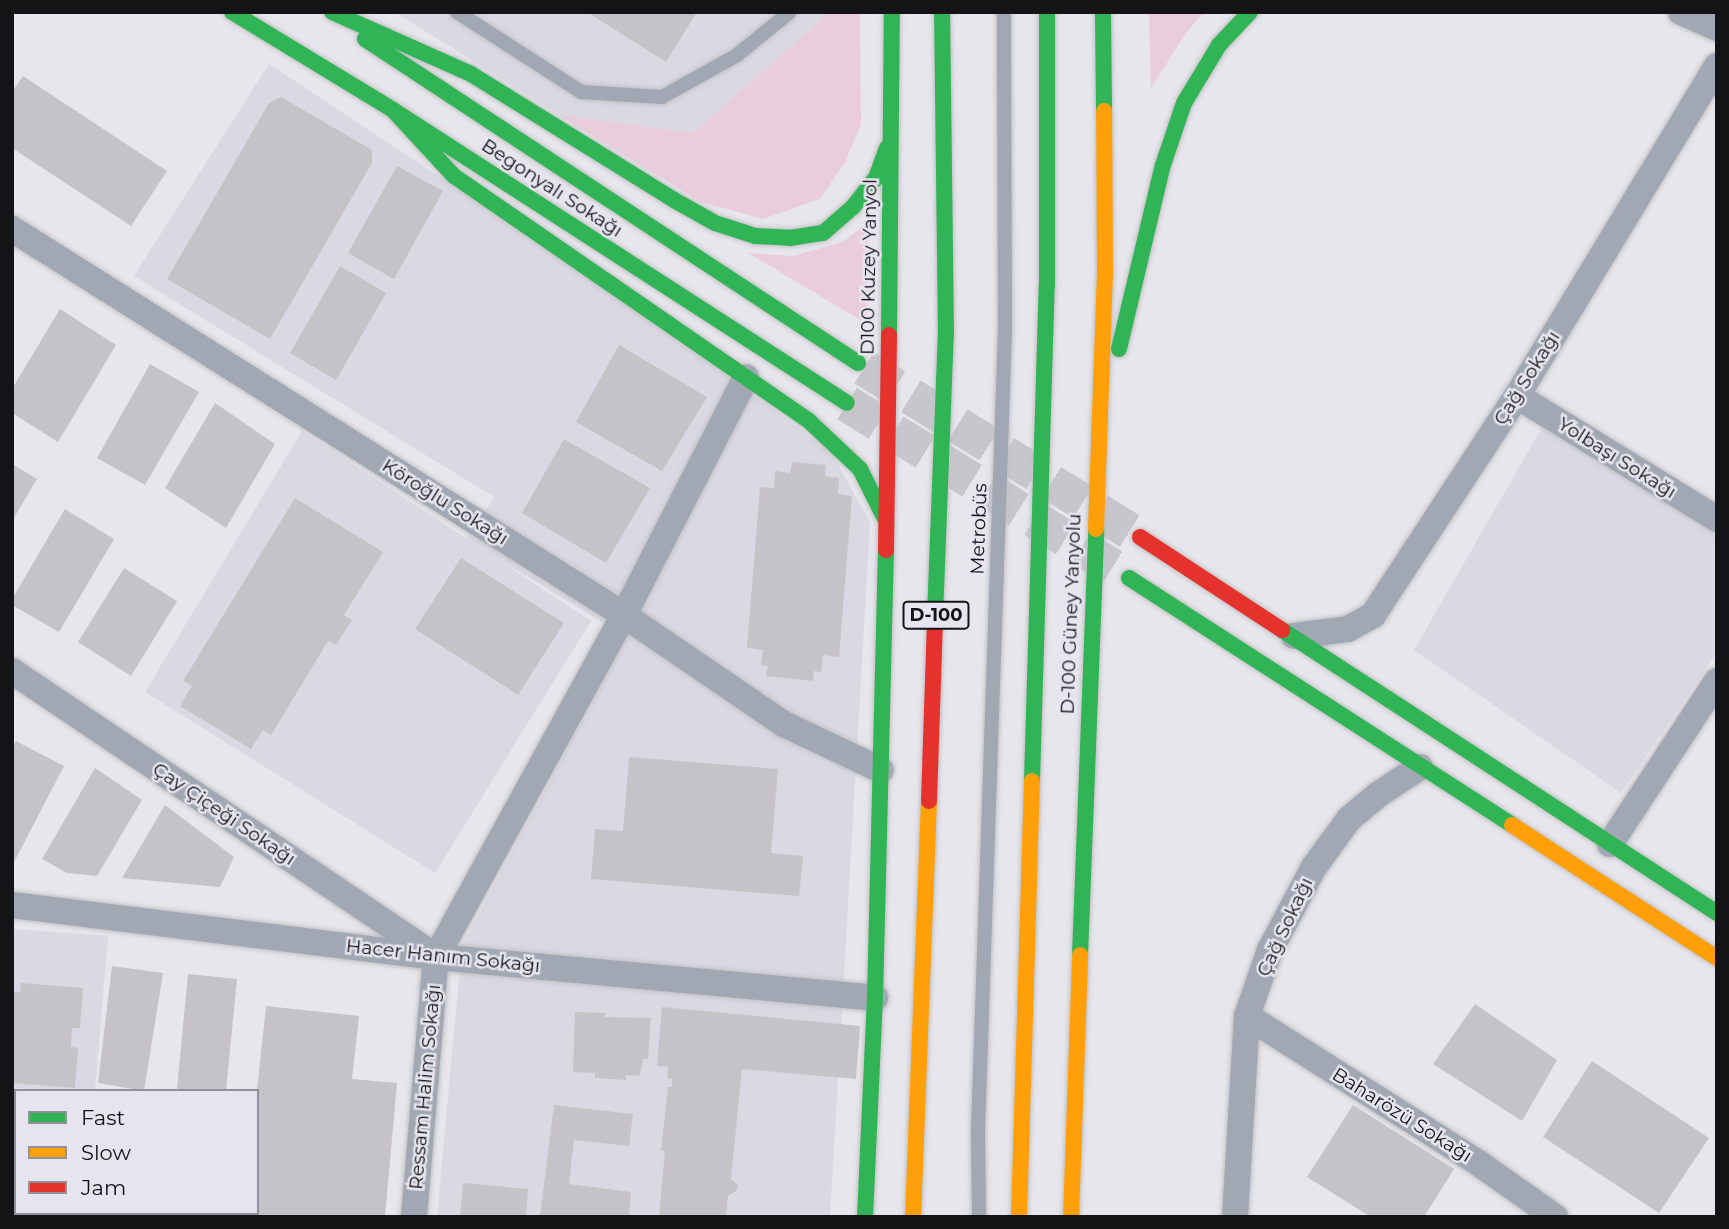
<!DOCTYPE html>
<meta charset="utf-8">
<style>
body{margin:0}
#map{position:relative;width:1729px;height:1229px;overflow:hidden;background:#e7e6ec;font-family:Montserrat,sans-serif}
div>[style]{position:absolute}
[style*='--x']{left:calc(var(--x)*1px);top:calc(var(--y)*1px);width:calc(var(--w)*1px);rotate:calc(var(--a)*1deg)}
.built>*{inset:0;background:#dad8e3}
.green>*{inset:0;background:#eacdda}
.building>*{inset:0;background:#c5c3c7}
.secondary-tunnel>*{height:37px;margin-top:-18.5px;transform-origin:0;background:repeating-linear-gradient(90deg,#c7c6cc 0 37px,transparent 0 55px)}
.roads{filter:drop-shadow(0 0 2px #c2c1c5) drop-shadow(0 0 2px #c2c1c5)}
.lane>*{height:14px;margin:-7px;padding:0 7px;transform-origin:7px;border-radius:7px;background:#a2a7b4}
.street>*{height:26px;margin:-13px;padding:0 13px;transform-origin:13px;border-radius:13px;background:#a2a7b4}
.fast>*{height:16px;margin:-8px;padding:0 8px;transform-origin:8px;border-radius:8px;background:#30b455}
.slow>*{height:16px;margin:-8px;padding:0 8px;transform-origin:8px;border-radius:8px;background:#ff9f0a}
.jam>*{height:16px;margin:-8px;padding:0 8px;transform-origin:8px;border-radius:8px;background:#e5322d}
span{translate:-50% -50%;white-space:nowrap;text-align:center;line-height:1.15;-webkit-text-stroke:5px #e6e4ee;paint-order:stroke}
.shield-label span{padding:2px 5px;background:#e6e4ee;border:2px solid;border-radius:5px;-webkit-text-stroke-width:0}
.shield-label{font-size:18px;color:#141316;font-weight:700}
.street-label{font-size:19px;color:#141316}
.frame{position:absolute;inset:0;border:14px solid #141316;pointer-events:none}
.legend{position:absolute;left:14px;top:1089px;width:245px;height:126px;box-sizing:border-box;background:#e6e4ee;border:2px solid #929098;margin:0;padding:9px 12px;list-style:none;font-size:21px;color:#141316}
.legend li{display:flex;align-items:center;gap:14px;height:35px}
.legend b{width:35px;border:2px solid #929098}
</style>
<div id="map">
<div class="built">
<i style="clip-path:polygon(395px 12px,825px 12px,820px 21px,693px 133px,559px 115px)"></i>
<i style="clip-path:polygon(269px 64px,609px 289px,831px 452px,870px 522px,830px 1217px,437px 1217px,462px 946px,627px 637px,493px 556px,591px 621px,435px 873px,145px 692px,302px 431px,467px 539px,494px 497px,134px 276px)"></i>
<i style="clip-path:polygon(1544px 424px,1717px 536px,1717px 652px,1621px 793px,1414px 650px)"></i>
<i style="clip-path:polygon(12px 929px,108px 936px,95px 1091px,12px 1088px)"></i>
</div>
<div class="green">
<i style="clip-path:polygon(825px 12px,860px 12px,861px 125px,845px 162px,820px 199px,763px 219px,701px 202px,559px 115px,693px 133px,820px 21px)"></i>
<i style="clip-path:polygon(1149px 12px,1204px 12px,1186px 33px,1151px 88px)"></i>
<i style="clip-path:polygon(868px 223px,867px 324px,748px 253px,793px 256px,842px 242px)"></i>
</div>
<div class="building">
<i style="clip-path:polygon(587px 12px,697px 12px,666px 62px)"></i>
<i style="clip-path:polygon(23px 76px,167px 171px,131px 226px,12px 148px,12px 92px)"></i>
<i style="clip-path:polygon(281px 97px,372px 150px,372px 163px,270px 339px,167px 279px,269px 103px)"></i>
<i style="clip-path:polygon(397px 166px,443px 191px,394px 279px,348px 253px)"></i>
<i style="clip-path:polygon(340px 266px,386px 293px,336px 380px,290px 353px)"></i>
<i style="clip-path:polygon(60px 309px,116px 345px,58px 442px,12px 413px,12px 389px)"></i>
<i style="clip-path:polygon(619px 345px,707px 397px,662px 471px,576px 422px)"></i>
<i style="clip-path:polygon(150px 364px,199px 392px,145px 485px,97px 458px)"></i>
<i style="clip-path:polygon(215px 403px,275px 444px,226px 528px,165px 488px)"></i>
<i style="clip-path:polygon(564px 439px,650px 488px,606px 563px,522px 513px)"></i>
<i style="clip-path:polygon(792px 462px,826px 465px,825px 476px,839px 478px,838px 494px,852px 496px,839px 657px,823px 655px,821px 672px,814px 671px,813px 681px,766px 676px,768px 666px,761px 665px,763px 650px,747px 648px,760px 487px,774px 488px,775px 471px,790px 473px)"></i>
<i style="clip-path:polygon(12px 464px,37px 479px,12px 521px)"></i>
<i style="clip-path:polygon(295px 498px,383px 552px,344px 615px,352px 620px,336px 645px,328px 641px,271px 735px,263px 730px,251px 749px,180px 706px,192px 686px,183px 681px)"></i>
<i style="clip-path:polygon(65px 509px,114px 539px,59px 632px,12px 605px,12px 599px)"></i>
<i style="clip-path:polygon(461px 558px,564px 623px,518px 695px,415px 629px)"></i>
<i style="clip-path:polygon(124px 568px,177px 601px,131px 676px,78px 642px)"></i>
<i style="clip-path:polygon(16px 741px,64px 766px,12px 866px,12px 749px)"></i>
<i style="clip-path:polygon(629px 757px,778px 769px,771px 853px,803px 856px,799px 896px,591px 879px,595px 829px,623px 831px)"></i>
<i style="clip-path:polygon(95px 768px,142px 800px,97px 876px,67px 873px,42px 859px)"></i>
<i style="clip-path:polygon(165px 805px,234px 857px,220px 887px,122px 878px)"></i>
<i style="clip-path:polygon(112px 966px,163px 973px,144px 1091px,98px 1083px)"></i>
<i style="clip-path:polygon(188px 974px,237px 979px,226px 1091px,177px 1089px)"></i>
<i style="clip-path:polygon(21px 983px,83px 988px,80px 1028px,72px 1028px,71px 1047px,78px 1048px,75px 1088px,12px 1083px,12px 992px,20px 992px)"></i>
<i style="clip-path:polygon(1475px 1004px,1557px 1060px,1522px 1121px,1433px 1064px)"></i>
<i style="clip-path:polygon(266px 1006px,359px 1016px,352px 1079px,397px 1083px,385px 1217px,245px 1217px,245px 1213px,257px 1213px,257px 1090px)"></i>
<i style="clip-path:polygon(662px 1007px,860px 1026px,856px 1079px,742px 1069px,731px 1179px,738px 1185px,737px 1190px,728px 1196px,726px 1217px,659px 1217px,665px 1151px,661px 1151px,668px 1087px,672px 1087px,672px 1079px,667px 1078px,668px 1067px,657px 1066px)"></i>
<i style="clip-path:polygon(575px 1012px,605px 1013px,605px 1017px,651px 1018px,648px 1059px,643px 1059px,640px 1076px,626px 1075px,626px 1080px,595px 1078px,595px 1073px,573px 1072px)"></i>
<i style="clip-path:polygon(1592px 1061px,1709px 1138px,1659px 1213px,1543px 1137px)"></i>
<i style="clip-path:polygon(554px 1105px,633px 1114px,629px 1146px,574px 1140px,569px 1184px,631px 1192px,629px 1217px,540px 1217px)"></i>
<i style="clip-path:polygon(1353px 1105px,1454px 1169px,1424px 1217px,1371px 1217px,1307px 1177px)"></i>
<i style="clip-path:polygon(463px 1183px,528px 1189px,526px 1217px,460px 1217px)"></i>
<i style="clip-path:polygon(163px 1213px,215px 1213px,215px 1217px,162px 1217px)"></i>
</div>
<div class="secondary-tunnel">
<i style="--x:864;--y:367;--w:324;--a:31.6"></i>
<i style="--x:847;--y:403;--w:317;--a:31.7"></i>
</div>
<div class="roads">
<div class="lane">
<i style="--x:457;--y:12;--w:148;--a:32.8"></i>
<i style="--x:581;--y:92;--w:81;--a:3.5"></i>
<i style="--x:662;--y:97;--w:86;--a:-29.2"></i>
<i style="--x:737;--y:55;--w:68;--a:-39.1"></i>
<i style="--x:979;--y:1217;--w:87;--a:-90.7"></i>
<i style="--x:978;--y:1130;--w:803;--a:-88.07"></i>
<i style="--x:1005;--y:327;--w:315;--a:-90.2"></i>
</div>
<div class="street">
<i style="--x:1681;--y:12;--w:39;--a:24"></i>
<i style="--x:12;--y:229;--w:724;--a:32.24"></i>
<i style="--x:624;--y:615;--w:194;--a:34.3"></i>
<i style="--x:784;--y:724;--w:107;--a:25.4"></i>
<i style="--x:1517;--y:396;--w:235;--a:31.6"></i>
<i style="--x:1294;--y:636;--w:54;--a:-7.4"></i>
<i style="--x:1348;--y:629;--w:29;--a:-29"></i>
<i style="--x:1373;--y:615;--w:262;--a:-56.7"></i>
<i style="--x:1517;--y:396;--w:386;--a:-58.8"></i>
<i style="--x:12;--y:671;--w:506;--a:33.97"></i>
<i style="--x:1610;--y:844;--w:195;--a:-56.7"></i>
<i style="--x:12;--y:905;--w:427;--a:7"></i>
<i style="--x:436;--y:957;--w:441;--a:5.3"></i>
<i style="--x:1247;--y:1016;--w:276;--a:32.4"></i>
<i style="--x:1480;--y:1164;--w:92;--a:35.2"></i>
<i style="--x:414;--y:1217;--w:261;--a:-85.2"></i>
<i style="--x:436;--y:957;--w:390;--a:-61.2"></i>
<i style="--x:624;--y:615;--w:267;--a:-62.8"></i>
<i style="--x:1235;--y:1217;--w:201;--a:-86.6"></i>
<i style="--x:1247;--y:1016;--w:70;--a:-70.8"></i>
<i style="--x:1270;--y:950;--w:94;--a:-62.1"></i>
<i style="--x:1314;--y:867;--w:59;--a:-53.9"></i>
<i style="--x:1349;--y:819;--w:39;--a:-40"></i>
<i style="--x:1379;--y:794;--w:49;--a:-33.4"></i>
</div>
<div class="fast">
<i style="--x:232;--y:12;--w:188;--a:31.3"></i>
<i style="--x:393;--y:110;--w:540;--a:32.84"></i>
<i style="--x:332;--y:12;--w:152;--a:24"></i>
<i style="--x:471;--y:74;--w:239;--a:31.8"></i>
<i style="--x:674;--y:200;--w:47;--a:29.3"></i>
<i style="--x:715;--y:223;--w:42;--a:18"></i>
<i style="--x:755;--y:236;--w:35;--a:3"></i>
<i style="--x:790;--y:238;--w:33;--a:-9"></i>
<i style="--x:823;--y:233;--w:40;--a:-41"></i>
<i style="--x:853;--y:207;--w:37;--a:-52"></i>
<i style="--x:876;--y:178;--w:32;--a:-70"></i>
<i style="--x:1103;--y:12;--w:99;--a:89.4"></i>
<i style="--x:365;--y:39;--w:590;--a:33.31"></i>
<i style="--x:393;--y:110;--w:90;--a:47.3"></i>
<i style="--x:454;--y:176;--w:433;--a:34.6"></i>
<i style="--x:810;--y:422;--w:69;--a:43.2"></i>
<i style="--x:860;--y:469;--w:54;--a:63.4"></i>
<i style="--x:889;--y:335;--w:323;--a:-89.5"></i>
<i style="--x:1119;--y:349;--w:189;--a:-76.6"></i>
<i style="--x:1163;--y:165;--w:65;--a:-71.3"></i>
<i style="--x:1184;--y:103;--w:68;--a:-58.9"></i>
<i style="--x:1219;--y:45;--w:45;--a:-46.8"></i>
<i style="--x:1129;--y:578;--w:456;--a:32.8"></i>
<i style="--x:935;--y:616;--w:281;--a:-87.8"></i>
<i style="--x:946;--y:335;--w:323;--a:-90.7"></i>
<i style="--x:1282;--y:630;--w:519;--a:33.05"></i>
<i style="--x:1032;--y:781;--w:496;--a:-88.3"></i>
<i style="--x:1047;--y:285;--w:273;--a:-90"></i>
<i style="--x:1080;--y:955;--w:426;--a:-87.8"></i>
<i style="--x:865;--y:1217;--w:219;--a:-87.4"></i>
<i style="--x:875;--y:998;--w:448;--a:-88.6"></i>
</div>
<div class="slow">
<i style="--x:1096;--y:529;--w:252;--a:-88"></i>
<i style="--x:1105;--y:277;--w:166;--a:-90.3"></i>
<i style="--x:1512;--y:825;--w:244;--a:33"></i>
<i style="--x:913;--y:1217;--w:416;--a:-87.8"></i>
<i style="--x:1019;--y:1217;--w:436;--a:-88.3"></i>
<i style="--x:1071;--y:1217;--w:262;--a:-88"></i>
</div>
<div class="jam">
<i style="--x:1140;--y:537;--w:170;--a:33.2"></i>
<i style="--x:886;--y:550;--w:215;--a:-89.2"></i>
<i style="--x:929;--y:801;--w:185;--a:-88.1"></i>
</div>
</div>
<div class="shield-label">
<span style="left:936px;top:615px">D-100</span>
</div>
<div class="street-label">
<span style="left:552px;top:188px;rotate:33deg">Begonyalı Sokağı</span>
<span style="left:869px;top:267px;rotate:-89deg">D100 Kuzey Yanyol</span>
<span style="left:1527px;top:378px;rotate:-58deg">Çağ Sokağı</span>
<span style="left:1617px;top:458px;rotate:32deg">Yolbaşı Sokağı</span>
<span style="left:445px;top:502px;rotate:32deg">Köroğlu Sokağı</span>
<span style="left:979px;top:529px;rotate:-88deg">Metrobüs</span>
<span style="left:1071px;top:614px;rotate:-88deg">D-100 Güney Yanyolu</span>
<span style="left:224px;top:814px;rotate:34deg">Çay Çiçeği Sokağı</span>
<span style="left:1285px;top:927px;rotate:-65deg">Çağ Sokağı</span>
<span style="left:443px;top:956px;rotate:6deg">Hacer Hanım Sokağı</span>
<span style="left:425px;top:1087px;rotate:-85deg">Ressam Halim Sokağı</span>
<span style="left:1402px;top:1115px;rotate:32deg">Baharözü Sokağı</span>
</div>
<div class="frame"></div>
<ul class="legend">
<li><b style="height:9px;background:#30b455"></b>Fast</li>
<li><b style="height:9px;background:#ff9f0a"></b>Slow</li>
<li><b style="height:9px;background:#e5322d"></b>Jam</li>
</ul>
</div>
